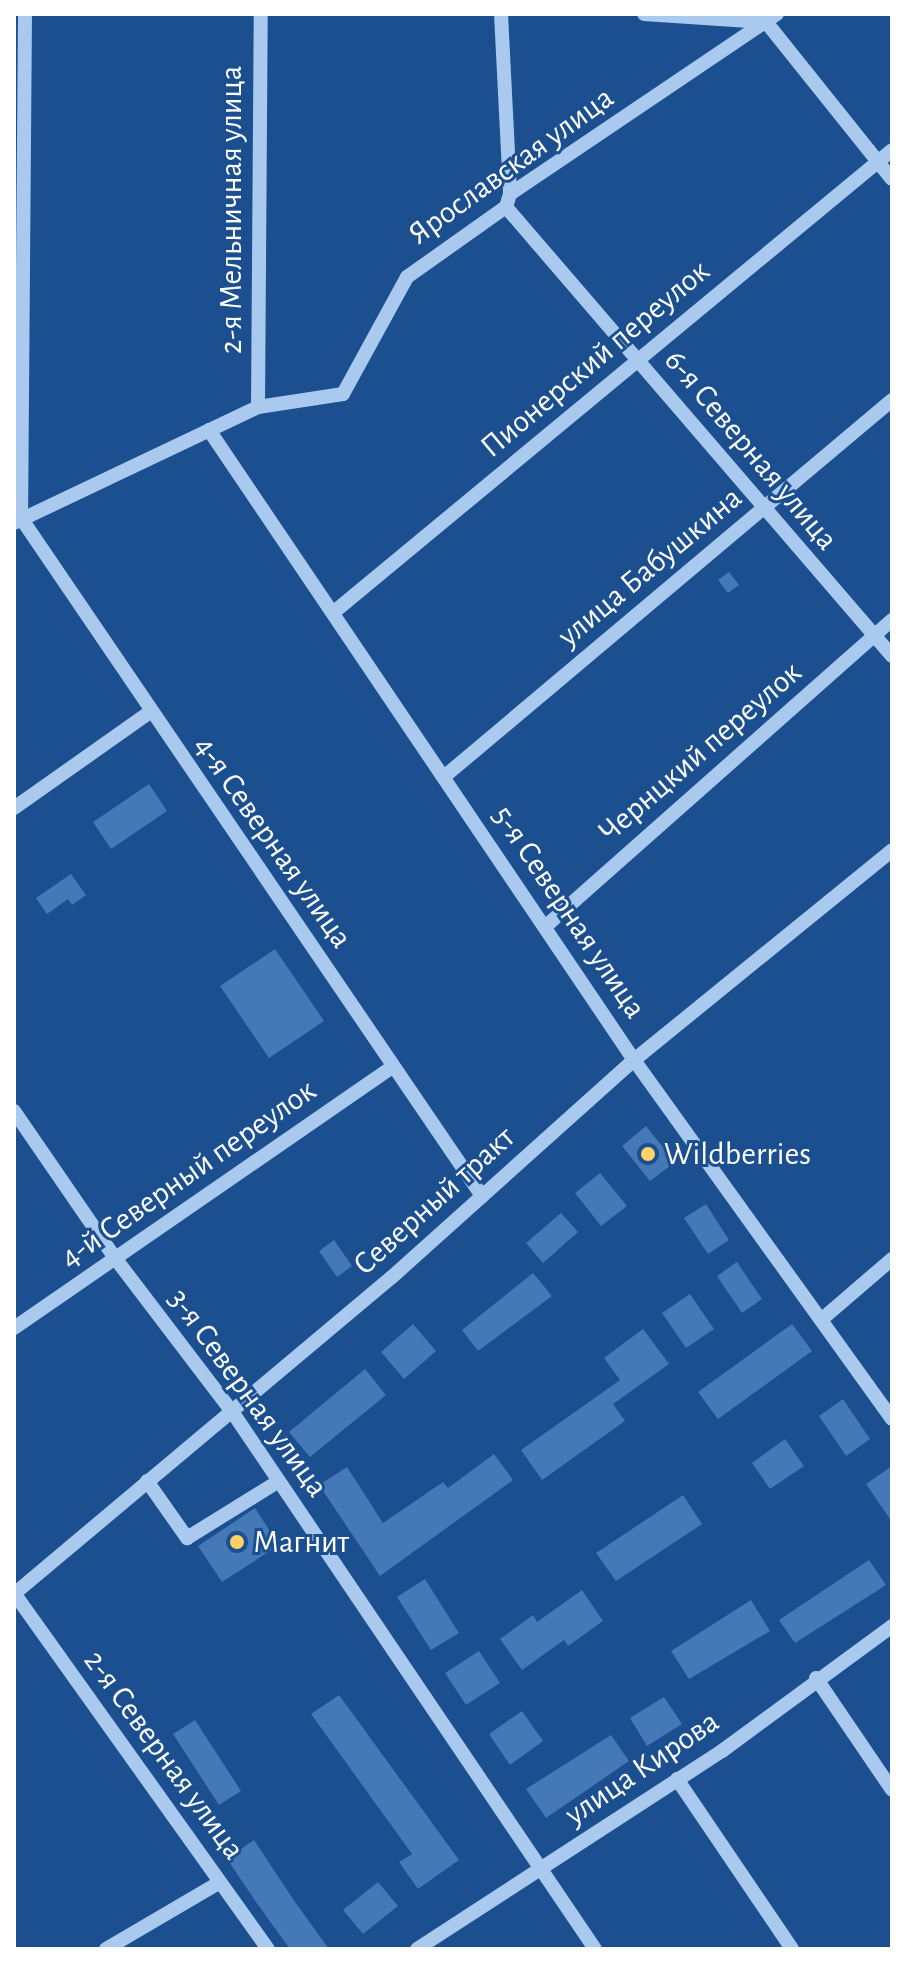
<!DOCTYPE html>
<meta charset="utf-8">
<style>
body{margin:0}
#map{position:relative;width:906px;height:1963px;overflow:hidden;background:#1b4f8f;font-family:"Alegreya Sans",sans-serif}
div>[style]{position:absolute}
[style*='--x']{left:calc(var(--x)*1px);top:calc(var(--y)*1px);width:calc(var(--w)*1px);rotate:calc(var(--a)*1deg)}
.building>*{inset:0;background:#4478b7}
.minor>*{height:14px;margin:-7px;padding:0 7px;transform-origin:7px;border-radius:7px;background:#a9c9ee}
.dots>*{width:22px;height:22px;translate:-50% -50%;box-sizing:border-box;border:4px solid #1b4f8f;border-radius:50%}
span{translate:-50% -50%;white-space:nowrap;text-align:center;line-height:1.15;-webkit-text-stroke:6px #1b4f8f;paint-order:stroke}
.street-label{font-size:32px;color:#fff}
.poi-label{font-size:32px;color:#fff}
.left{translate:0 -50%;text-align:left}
.frame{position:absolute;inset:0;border:16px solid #fff;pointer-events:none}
</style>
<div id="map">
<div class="building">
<i style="clip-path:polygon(729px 572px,739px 585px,728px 593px,718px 580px)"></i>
<i style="clip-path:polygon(149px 784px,167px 811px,111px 849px,93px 822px)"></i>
<i style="clip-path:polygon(71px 874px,86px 895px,72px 905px,68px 899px,47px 914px,36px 898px)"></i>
<i style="clip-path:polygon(275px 949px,324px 1021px,269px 1058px,220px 986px)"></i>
<i style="clip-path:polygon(646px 1126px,675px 1162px,650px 1181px,622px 1146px)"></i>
<i style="clip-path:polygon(600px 1173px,627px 1206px,601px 1226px,575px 1193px)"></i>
<i style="clip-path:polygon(706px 1204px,729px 1240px,708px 1254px,684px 1218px)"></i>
<i style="clip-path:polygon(561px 1213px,578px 1232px,543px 1263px,526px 1243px)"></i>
<i style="clip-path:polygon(334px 1240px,352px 1266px,337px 1277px,319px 1251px)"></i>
<i style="clip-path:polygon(737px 1262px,762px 1299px,742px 1313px,717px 1276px)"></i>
<i style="clip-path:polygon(533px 1273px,552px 1296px,478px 1351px,462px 1330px)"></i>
<i style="clip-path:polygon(690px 1294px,714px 1329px,686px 1348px,662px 1313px)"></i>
<i style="clip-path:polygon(413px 1324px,436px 1351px,404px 1379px,381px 1352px)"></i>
<i style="clip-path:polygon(792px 1324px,812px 1351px,718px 1419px,698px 1392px)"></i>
<i style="clip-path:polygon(643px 1329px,669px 1364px,613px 1404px,625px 1421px,542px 1480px,521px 1450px,620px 1380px,604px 1358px)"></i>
<i style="clip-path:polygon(365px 1369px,386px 1395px,310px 1457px,289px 1432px)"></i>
<i style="clip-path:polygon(843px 1399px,870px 1439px,846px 1456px,819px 1416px)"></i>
<i style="clip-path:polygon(785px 1439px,804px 1466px,770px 1489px,752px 1463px)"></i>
<i style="clip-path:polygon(494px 1454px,513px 1480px,380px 1576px,319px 1485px,347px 1467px,383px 1523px,443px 1482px,448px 1488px)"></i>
<i style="clip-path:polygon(892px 1466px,892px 1522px,866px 1484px)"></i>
<i style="clip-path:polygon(683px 1495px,702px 1524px,616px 1581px,596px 1553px)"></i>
<i style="clip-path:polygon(255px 1508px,279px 1545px,222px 1582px,198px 1546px)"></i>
<i style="clip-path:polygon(869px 1560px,886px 1585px,795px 1643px,779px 1620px)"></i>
<i style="clip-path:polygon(425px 1579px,459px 1633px,431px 1650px,397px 1597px)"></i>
<i style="clip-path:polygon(582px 1590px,603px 1621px,568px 1646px,564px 1640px,522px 1670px,500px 1639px,533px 1615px,537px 1622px)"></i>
<i style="clip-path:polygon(751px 1600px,770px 1631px,689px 1679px,671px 1651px)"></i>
<i style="clip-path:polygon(479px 1651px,500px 1683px,466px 1705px,445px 1673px)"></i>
<i style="clip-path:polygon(339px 1695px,459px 1860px,418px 1889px,399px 1862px,412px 1854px,311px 1714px)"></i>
<i style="clip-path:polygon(664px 1697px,682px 1724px,647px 1746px,630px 1718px)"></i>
<i style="clip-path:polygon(522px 1711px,543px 1741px,510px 1765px,489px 1734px)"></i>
<i style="clip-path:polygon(195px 1720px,241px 1791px,219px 1805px,173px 1734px)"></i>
<i style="clip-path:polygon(611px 1735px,629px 1761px,546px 1818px,526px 1789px)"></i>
<i style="clip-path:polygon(254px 1840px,295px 1902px,329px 1949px,290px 1949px,256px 1902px,227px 1859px)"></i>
<i style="clip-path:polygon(378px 1882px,398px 1906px,363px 1934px,343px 1910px)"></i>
</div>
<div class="minor">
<i style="--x:25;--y:14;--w:504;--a:90.45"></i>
<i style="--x:21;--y:518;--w:820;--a:55.79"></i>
<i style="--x:501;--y:14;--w:180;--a:87.1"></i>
<i style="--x:644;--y:14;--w:122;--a:3.8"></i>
<i style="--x:766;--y:22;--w:201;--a:51.3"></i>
<i style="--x:506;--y:207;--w:592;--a:49.31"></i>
<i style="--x:258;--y:407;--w:393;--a:-89.6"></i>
<i style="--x:209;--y:430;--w:760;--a:56"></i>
<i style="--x:634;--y:1060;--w:442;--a:54.3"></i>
<i style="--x:14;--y:523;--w:270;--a:-25.4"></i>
<i style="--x:258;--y:407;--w:86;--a:-8.7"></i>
<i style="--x:343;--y:394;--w:133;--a:-61.3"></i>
<i style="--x:407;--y:277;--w:121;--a:-35.3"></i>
<i style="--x:506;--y:207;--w:14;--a:-73"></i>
<i style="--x:510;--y:194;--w:322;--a:-34"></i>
<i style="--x:334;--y:612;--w:724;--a:-39.62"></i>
<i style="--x:445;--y:776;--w:584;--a:-40.07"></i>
<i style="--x:14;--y:808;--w:166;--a:-35.2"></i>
<i style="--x:546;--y:926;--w:462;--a:-41.5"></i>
<i style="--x:14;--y:1111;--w:178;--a:55.5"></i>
<i style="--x:115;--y:1258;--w:191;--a:52.7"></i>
<i style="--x:231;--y:1410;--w:650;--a:55.97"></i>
<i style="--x:821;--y:1320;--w:94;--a:-40.7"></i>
<i style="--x:14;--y:1328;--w:460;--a:-34.6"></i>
<i style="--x:147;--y:1481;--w:70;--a:54.9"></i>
<i style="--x:187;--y:1538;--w:108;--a:-31.8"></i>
<i style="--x:14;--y:1593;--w:437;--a:54.5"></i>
<i style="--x:14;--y:1594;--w:493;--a:-40"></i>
<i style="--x:392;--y:1277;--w:325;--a:-41.9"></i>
<i style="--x:634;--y:1060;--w:333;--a:-39.1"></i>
<i style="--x:816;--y:1678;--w:135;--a:55.8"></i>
<i style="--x:677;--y:1779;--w:205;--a:55.9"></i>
<i style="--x:106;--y:1949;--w:132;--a:-30.4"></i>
<i style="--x:417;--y:1949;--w:364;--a:-33"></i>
<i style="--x:722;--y:1751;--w:211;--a:-36.3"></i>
</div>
<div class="dots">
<i style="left:648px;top:1154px;background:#ffd166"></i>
<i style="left:237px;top:1542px;background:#ffd166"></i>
</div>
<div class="street-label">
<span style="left:511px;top:166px;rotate:-36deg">Ярославская улица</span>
<span style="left:231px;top:210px;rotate:-90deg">2-я Мельничная улица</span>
<span style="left:595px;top:359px;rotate:-40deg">Пионерский переулок</span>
<span style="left:751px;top:450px;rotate:50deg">6-я Северная улица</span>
<span style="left:650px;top:567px;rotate:-40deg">улица Бабушкина</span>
<span style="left:700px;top:752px;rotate:-41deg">Чернцкий переулок</span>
<span style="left:273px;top:842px;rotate:55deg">4-я Северная улица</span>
<span style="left:569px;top:912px;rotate:56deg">5-я Северная улица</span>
<span style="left:188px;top:1174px;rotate:-35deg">4-й Северный переулок</span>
<span style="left:434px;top:1201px;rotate:-42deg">Северный тракт</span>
<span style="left:248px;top:1393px;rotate:54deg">3-я Северная улица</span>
<span style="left:164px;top:1755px;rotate:54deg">2-я Северная улица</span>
<span style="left:642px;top:1768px;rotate:-34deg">улица Кирова</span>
</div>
<div class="poi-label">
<span class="left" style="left:664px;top:1154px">Wildberries</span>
<span class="left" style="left:253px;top:1542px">Магнит</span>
</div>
<div class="frame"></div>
</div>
